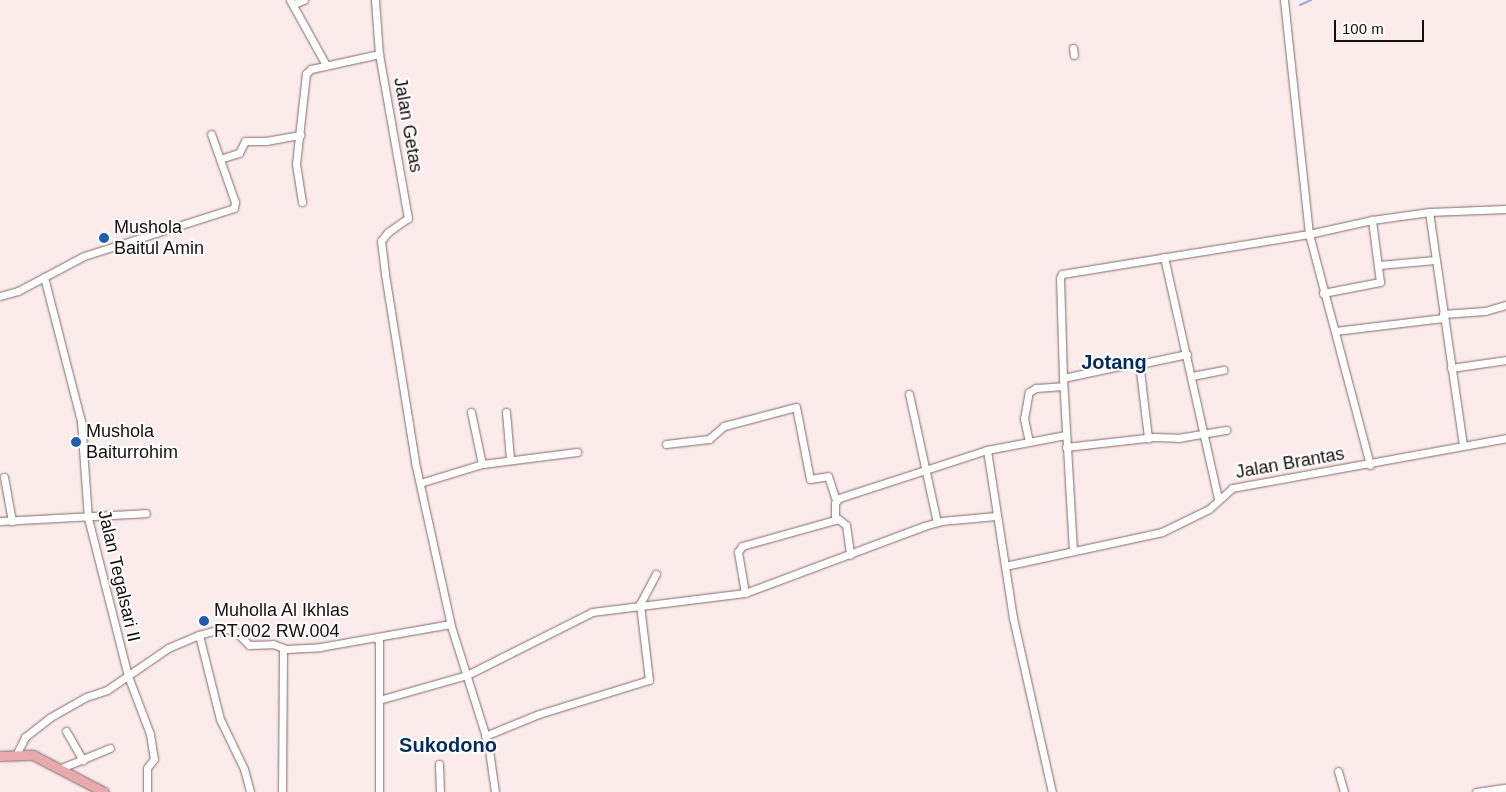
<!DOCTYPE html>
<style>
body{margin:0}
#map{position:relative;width:1506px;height:792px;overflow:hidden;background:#fcebeb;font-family:Helvetica,sans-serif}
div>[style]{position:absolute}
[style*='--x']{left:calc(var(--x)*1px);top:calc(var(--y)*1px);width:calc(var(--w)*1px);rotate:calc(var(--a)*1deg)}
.stream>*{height:2px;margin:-1px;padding:0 1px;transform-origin:1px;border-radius:1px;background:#91aed7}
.roads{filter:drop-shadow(0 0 1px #836a6a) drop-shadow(0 0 1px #836a6a)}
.minor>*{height:7px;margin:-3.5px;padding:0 3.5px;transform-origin:3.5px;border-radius:3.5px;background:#fff}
.major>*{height:9px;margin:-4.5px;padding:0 4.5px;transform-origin:4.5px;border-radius:4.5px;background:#e9aaad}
.dots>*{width:14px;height:14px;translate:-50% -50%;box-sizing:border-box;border:2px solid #fff;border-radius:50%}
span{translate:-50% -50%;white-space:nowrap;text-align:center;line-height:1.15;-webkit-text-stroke:4px #fff;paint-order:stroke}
.street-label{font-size:18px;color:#170e0e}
.poi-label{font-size:18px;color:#170e0e}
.left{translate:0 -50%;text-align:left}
.quarter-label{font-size:20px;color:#042b5e;font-weight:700}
.scale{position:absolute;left:1334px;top:20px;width:90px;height:22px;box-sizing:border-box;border:2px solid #170e0e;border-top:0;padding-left:6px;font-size:15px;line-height:18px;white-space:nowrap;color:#170e0e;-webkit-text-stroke:4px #fff;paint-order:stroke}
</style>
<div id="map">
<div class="stream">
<i style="--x:1300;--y:5;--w:12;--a:-24"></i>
</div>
<div class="roads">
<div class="minor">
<i style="--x:290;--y:0;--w:74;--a:61"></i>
<i style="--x:375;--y:0;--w:54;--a:85.8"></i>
<i style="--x:379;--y:54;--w:167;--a:80"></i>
<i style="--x:408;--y:218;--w:24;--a:145"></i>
<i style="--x:388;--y:232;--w:11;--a:128"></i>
<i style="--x:381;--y:241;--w:33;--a:83"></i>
<i style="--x:385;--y:274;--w:190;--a:80.9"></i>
<i style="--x:415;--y:462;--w:168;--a:77.6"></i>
<i style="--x:451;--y:626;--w:123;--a:72.5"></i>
<i style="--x:488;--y:743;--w:49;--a:81.9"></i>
<i style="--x:1284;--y:0;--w:235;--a:83.9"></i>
<i style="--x:1309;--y:234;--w:239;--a:75.2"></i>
<i style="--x:294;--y:4;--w:11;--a:-22"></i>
<i style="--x:1073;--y:48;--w:7;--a:82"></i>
<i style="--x:220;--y:159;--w:20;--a:-18"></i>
<i style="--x:239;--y:153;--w:13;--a:-63"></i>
<i style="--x:245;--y:141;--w:21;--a:0"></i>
<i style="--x:266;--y:141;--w:35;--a:-10"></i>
<i style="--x:302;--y:202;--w:38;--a:-99"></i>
<i style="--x:296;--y:164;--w:91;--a:-83.7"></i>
<i style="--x:306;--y:74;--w:7;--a:-45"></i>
<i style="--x:311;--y:69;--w:70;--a:-12.4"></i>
<i style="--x:1429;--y:212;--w:235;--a:81.7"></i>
<i style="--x:1164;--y:257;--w:248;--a:77.4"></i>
<i style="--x:1379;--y:265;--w:56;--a:-5.1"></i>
<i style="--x:44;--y:277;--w:149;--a:75.6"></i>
<i style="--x:81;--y:421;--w:97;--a:85.9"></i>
<i style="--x:88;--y:518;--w:163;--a:75.8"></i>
<i style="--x:128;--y:676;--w:62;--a:69.2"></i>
<i style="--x:150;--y:734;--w:25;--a:81"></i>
<i style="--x:154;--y:759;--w:11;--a:128"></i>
<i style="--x:147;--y:768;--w:24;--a:90"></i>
<i style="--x:1323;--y:293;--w:58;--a:-10.9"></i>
<i style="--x:1380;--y:282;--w:63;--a:-97.4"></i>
<i style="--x:0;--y:296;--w:19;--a:-16"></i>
<i style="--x:18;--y:291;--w:75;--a:-27.9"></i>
<i style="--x:84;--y:256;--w:157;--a:-17.7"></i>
<i style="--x:234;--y:208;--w:6;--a:-81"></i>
<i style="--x:235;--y:202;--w:72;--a:-109.4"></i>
<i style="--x:1443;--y:314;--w:42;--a:-4.1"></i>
<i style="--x:1485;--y:311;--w:22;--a:-16"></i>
<i style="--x:1335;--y:331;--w:109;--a:-6.9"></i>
<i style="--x:1140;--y:364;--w:48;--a:-12"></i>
<i style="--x:1451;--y:368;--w:56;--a:-8.3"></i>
<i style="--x:1192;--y:376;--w:32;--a:-11"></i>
<i style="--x:1063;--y:378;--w:78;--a:-11.9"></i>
<i style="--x:1139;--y:362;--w:77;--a:83.2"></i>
<i style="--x:909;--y:394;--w:131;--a:77.7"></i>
<i style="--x:471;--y:412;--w:53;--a:78.1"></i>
<i style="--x:506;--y:412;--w:47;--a:85.1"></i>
<i style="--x:1029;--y:442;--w:24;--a:-102"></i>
<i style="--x:1024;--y:419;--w:27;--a:-80"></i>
<i style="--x:1029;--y:392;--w:8;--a:-30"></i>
<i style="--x:1036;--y:388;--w:27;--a:-4"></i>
<i style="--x:666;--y:444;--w:43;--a:-6.6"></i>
<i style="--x:709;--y:439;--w:20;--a:-41"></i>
<i style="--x:724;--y:426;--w:74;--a:-14.8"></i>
<i style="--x:796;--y:407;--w:73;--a:79"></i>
<i style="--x:810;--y:479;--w:18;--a:-9"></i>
<i style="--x:828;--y:476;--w:25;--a:72"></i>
<i style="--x:1066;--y:447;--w:89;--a:-6.5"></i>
<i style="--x:1154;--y:437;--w:24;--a:2"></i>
<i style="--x:1178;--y:438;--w:49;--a:-9.5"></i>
<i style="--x:987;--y:450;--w:80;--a:-10.8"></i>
<i style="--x:4;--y:477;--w:45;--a:79.7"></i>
<i style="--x:420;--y:483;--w:65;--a:-17"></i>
<i style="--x:482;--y:464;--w:96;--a:-7.2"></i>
<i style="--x:837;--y:518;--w:11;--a:38"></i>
<i style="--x:846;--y:525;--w:30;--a:82"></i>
<i style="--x:0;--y:521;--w:146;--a:-3.1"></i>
<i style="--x:1073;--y:551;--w:173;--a:-93.3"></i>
<i style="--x:1063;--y:378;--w:100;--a:-91.7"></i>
<i style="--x:1060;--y:278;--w:4;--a:-63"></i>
<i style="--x:1062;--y:274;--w:250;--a:-9.2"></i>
<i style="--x:1309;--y:234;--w:65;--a:-12.5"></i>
<i style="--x:1372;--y:220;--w:58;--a:-8"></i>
<i style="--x:1429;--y:212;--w:77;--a:-2.2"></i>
<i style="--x:1005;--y:566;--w:161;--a:-12.2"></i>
<i style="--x:1162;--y:532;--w:52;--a:-26.1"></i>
<i style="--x:1209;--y:509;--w:31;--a:-42"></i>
<i style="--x:1232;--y:488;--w:279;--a:-10.3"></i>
<i style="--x:745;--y:593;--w:42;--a:-99.7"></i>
<i style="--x:738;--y:552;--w:7;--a:-56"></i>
<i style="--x:742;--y:546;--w:97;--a:-15.6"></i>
<i style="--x:835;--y:520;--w:17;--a:-90"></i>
<i style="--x:835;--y:503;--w:6;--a:-51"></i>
<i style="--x:839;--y:498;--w:156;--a:-18"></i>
<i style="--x:987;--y:450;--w:170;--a:81.2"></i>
<i style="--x:1013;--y:618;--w:178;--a:77.4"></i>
<i style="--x:199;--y:635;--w:87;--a:76"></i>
<i style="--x:220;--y:719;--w:55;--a:64.4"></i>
<i style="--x:244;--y:769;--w:24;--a:75"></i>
<i style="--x:376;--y:638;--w:4;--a:45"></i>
<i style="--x:379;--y:641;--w:151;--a:90"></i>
<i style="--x:379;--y:700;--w:91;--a:-15.9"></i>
<i style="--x:467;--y:675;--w:140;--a:-26.7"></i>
<i style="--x:592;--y:612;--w:154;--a:-7.1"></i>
<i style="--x:745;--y:593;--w:191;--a:-20.5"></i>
<i style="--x:924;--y:526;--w:18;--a:-16"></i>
<i style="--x:941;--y:521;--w:55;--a:-5.2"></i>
<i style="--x:66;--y:731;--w:34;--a:60"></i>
<i style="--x:485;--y:736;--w:58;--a:-22.2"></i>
<i style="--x:539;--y:714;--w:115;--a:-17.2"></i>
<i style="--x:649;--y:680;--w:77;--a:-96.8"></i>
<i style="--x:640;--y:604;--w:34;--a:-62"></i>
<i style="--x:17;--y:753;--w:18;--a:-63"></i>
<i style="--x:25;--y:737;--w:31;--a:-38"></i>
<i style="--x:49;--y:718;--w:43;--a:-29.6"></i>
<i style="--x:86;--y:697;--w:22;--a:-18"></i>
<i style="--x:107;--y:690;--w:74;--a:-34.5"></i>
<i style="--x:168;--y:648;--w:34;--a:-23"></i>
<i style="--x:199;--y:635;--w:25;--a:-16"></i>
<i style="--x:223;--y:628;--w:12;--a:14"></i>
<i style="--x:235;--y:631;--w:20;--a:45"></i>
<i style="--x:249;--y:645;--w:24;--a:-2"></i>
<i style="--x:273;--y:644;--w:14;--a:21"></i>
<i style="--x:286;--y:649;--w:34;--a:-3"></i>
<i style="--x:320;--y:647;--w:132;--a:-10"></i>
<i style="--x:439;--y:764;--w:28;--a:88"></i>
<i style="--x:59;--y:769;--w:55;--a:-22.4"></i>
<i style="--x:1338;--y:771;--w:22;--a:74"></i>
<i style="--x:282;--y:792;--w:143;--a:-89.6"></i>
<i style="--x:1476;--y:792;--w:30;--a:-8"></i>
</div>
<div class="major">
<i style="--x:0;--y:756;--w:33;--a:-2"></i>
<i style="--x:33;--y:755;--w:80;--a:27.5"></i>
</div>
</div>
<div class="dots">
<i style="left:104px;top:238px;background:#205cad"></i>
<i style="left:76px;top:442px;background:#205cad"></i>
<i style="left:204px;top:621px;background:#205cad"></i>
</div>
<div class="street-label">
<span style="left:408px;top:125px;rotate:80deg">Jalan Getas</span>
<span style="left:1290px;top:463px;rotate:-10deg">Jalan Brantas</span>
<span style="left:119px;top:576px;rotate:77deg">Jalan Tegalsari II</span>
</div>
<div class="poi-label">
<span class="left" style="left:114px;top:238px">Mushola<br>Baitul Amin</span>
<span class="left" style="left:86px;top:442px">Mushola<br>Baiturrohim</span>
<span class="left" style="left:214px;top:621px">Muholla Al Ikhlas<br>RT.002 RW.004</span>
</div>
<div class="quarter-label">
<span style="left:1114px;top:362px">Jotang</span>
<span style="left:448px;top:745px">Sukodono</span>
</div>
<div class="scale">100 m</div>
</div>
